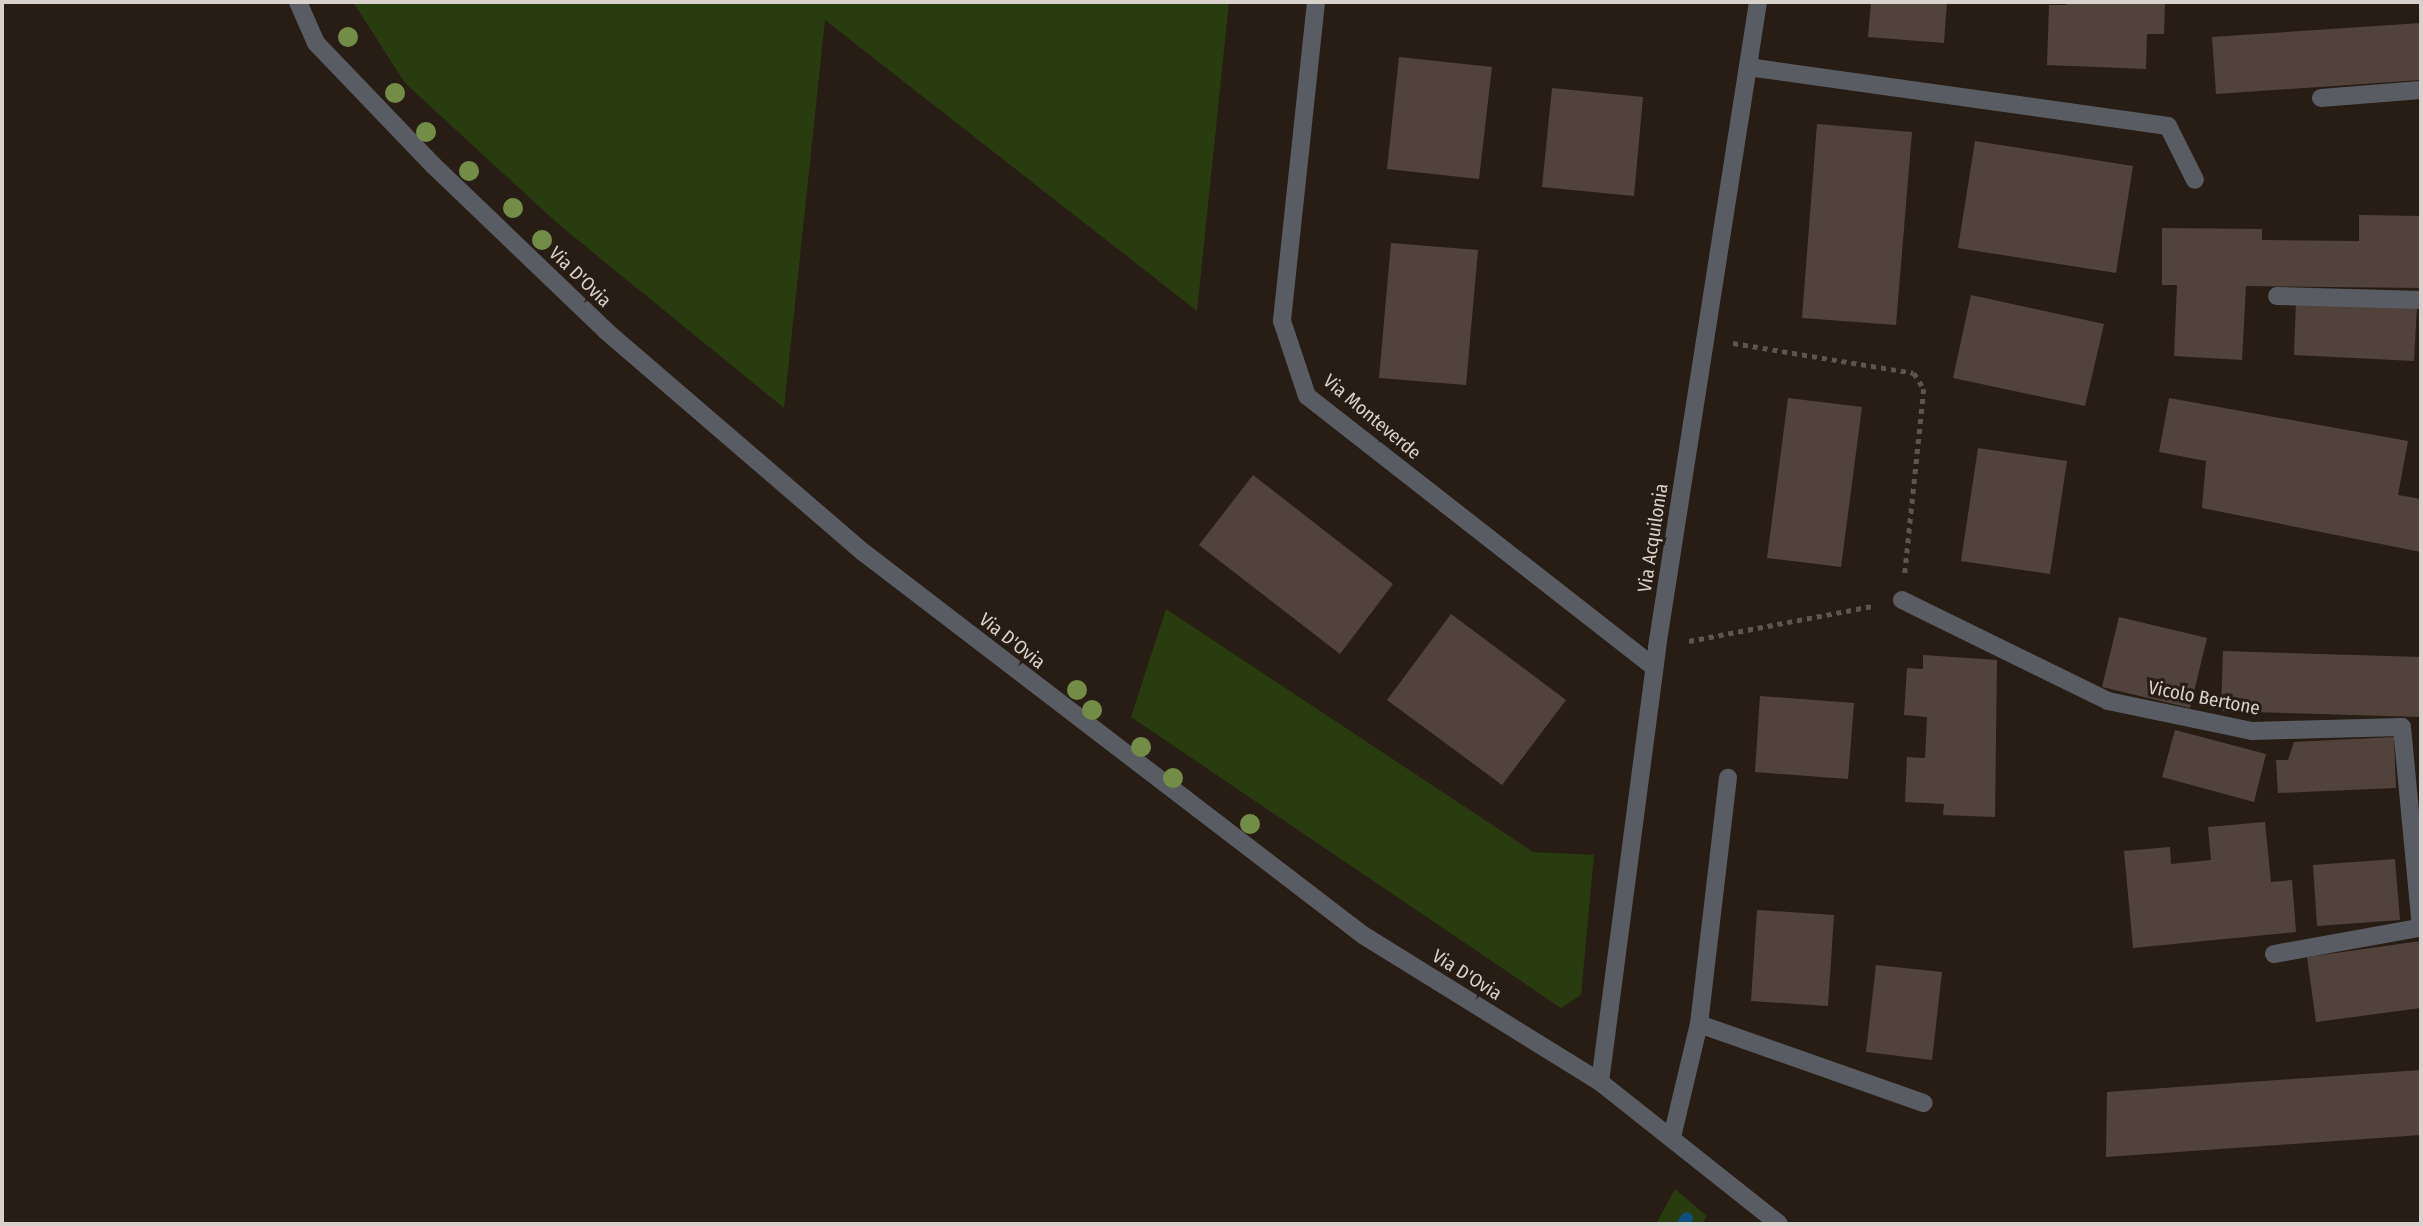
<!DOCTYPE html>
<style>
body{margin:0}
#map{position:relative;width:2423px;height:1226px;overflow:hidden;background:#281d14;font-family:"Fira Sans Condensed",sans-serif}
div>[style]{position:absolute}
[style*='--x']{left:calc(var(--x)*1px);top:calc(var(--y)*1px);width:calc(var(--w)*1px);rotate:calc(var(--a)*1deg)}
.green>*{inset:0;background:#293c10}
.stream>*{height:12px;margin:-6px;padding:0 6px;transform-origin:6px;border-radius:6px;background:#104f80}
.building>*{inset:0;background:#51433b}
.path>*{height:4.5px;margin-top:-2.25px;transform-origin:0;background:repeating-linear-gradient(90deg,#5f554d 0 5px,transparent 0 10px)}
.lane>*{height:18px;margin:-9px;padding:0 9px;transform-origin:9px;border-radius:9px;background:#595d63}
.street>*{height:18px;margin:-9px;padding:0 9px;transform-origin:9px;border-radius:9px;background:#595d63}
.trees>*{width:20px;height:20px;margin:-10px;border-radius:50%;background:#738d48}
span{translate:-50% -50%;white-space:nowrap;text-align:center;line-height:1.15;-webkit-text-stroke:6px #281d14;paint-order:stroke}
.street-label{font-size:19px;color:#d9d1cc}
.frame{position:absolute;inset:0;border:4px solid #d9d1cc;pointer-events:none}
</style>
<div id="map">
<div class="green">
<i style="clip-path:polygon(353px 2px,1229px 2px,1197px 311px,825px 20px,784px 408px,557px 223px,405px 83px)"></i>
<i style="clip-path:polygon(1166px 609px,1533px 852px,1594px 855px,1581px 995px,1561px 1008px,1131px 717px)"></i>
<i style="clip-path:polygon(1675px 1189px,1707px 1216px,1702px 1224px,1656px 1224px)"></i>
</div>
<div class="stream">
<i style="--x:1683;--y:1224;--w:7;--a:-56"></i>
</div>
<div class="building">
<i style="clip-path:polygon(1871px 2px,1947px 2px,1944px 43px,1868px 37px)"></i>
<i style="clip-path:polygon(2066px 2px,2165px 2px,2164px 34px,2147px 34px,2146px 69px,2047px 65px,2049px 5px,2066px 5px)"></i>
<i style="clip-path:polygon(2421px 23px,2421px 80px,2216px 94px,2212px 37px)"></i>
<i style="clip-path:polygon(1399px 57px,1492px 67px,1479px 179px,1387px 169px)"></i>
<i style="clip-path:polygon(1552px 88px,1643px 97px,1634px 196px,1542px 187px)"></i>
<i style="clip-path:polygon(1817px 124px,1912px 132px,1896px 325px,1802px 318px)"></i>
<i style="clip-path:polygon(1975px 141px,2133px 166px,2116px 273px,1958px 248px)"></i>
<i style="clip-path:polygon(2359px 215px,2421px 216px,2421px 288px,2246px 286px,2242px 360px,2174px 356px,2177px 285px,2162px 285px,2162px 228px,2262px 229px,2262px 240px,2359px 241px)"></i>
<i style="clip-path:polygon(1391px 243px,1478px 250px,1466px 385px,1379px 378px)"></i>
<i style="clip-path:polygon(1971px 295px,2104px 324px,2085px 406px,1953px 378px)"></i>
<i style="clip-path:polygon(2296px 301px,2417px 306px,2414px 361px,2294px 355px)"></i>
<i style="clip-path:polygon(1788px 398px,1862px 407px,1841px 567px,1767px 558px)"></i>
<i style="clip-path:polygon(2169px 398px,2408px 441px,2398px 495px,2421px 499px,2421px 552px,2202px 508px,2206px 461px,2159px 452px)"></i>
<i style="clip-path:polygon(1978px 448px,2067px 461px,2050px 574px,1961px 561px)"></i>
<i style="clip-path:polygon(1253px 475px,1393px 584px,1340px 654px,1199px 545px)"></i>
<i style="clip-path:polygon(1451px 614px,1566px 700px,1502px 785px,1387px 700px)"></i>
<i style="clip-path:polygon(2119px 617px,2207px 638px,2190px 708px,2102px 687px)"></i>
<i style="clip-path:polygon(2223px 651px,2421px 657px,2421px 717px,2221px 711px)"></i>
<i style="clip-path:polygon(1923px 655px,1997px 660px,1995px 817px,1943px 815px,1944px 804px,1905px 802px,1907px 757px,1925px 758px,1927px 717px,1904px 715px,1907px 668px,1923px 669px)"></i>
<i style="clip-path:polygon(1760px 696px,1854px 703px,1848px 779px,1755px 772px)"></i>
<i style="clip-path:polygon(2175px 730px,2266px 754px,2254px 802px,2162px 777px)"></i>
<i style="clip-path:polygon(2394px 737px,2396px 788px,2278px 793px,2276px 760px,2288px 760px,2294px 742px)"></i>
<i style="clip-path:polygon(2265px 822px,2271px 882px,2292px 880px,2296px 932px,2133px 948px,2124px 851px,2170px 847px,2171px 864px,2211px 860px,2208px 827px)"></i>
<i style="clip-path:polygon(2395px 859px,2400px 920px,2317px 926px,2313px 865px)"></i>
<i style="clip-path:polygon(1757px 910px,1834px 915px,1828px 1006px,1751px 1001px)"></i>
<i style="clip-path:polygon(2421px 941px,2421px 1008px,2316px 1022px,2307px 957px)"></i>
<i style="clip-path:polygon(1876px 965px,1942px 972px,1932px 1060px,1866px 1052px)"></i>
<i style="clip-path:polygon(2421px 1070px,2421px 1135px,2106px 1157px,2107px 1092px)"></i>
</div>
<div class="path">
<i style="--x:1733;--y:343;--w:183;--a:9.4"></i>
<i style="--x:1914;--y:373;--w:19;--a:58"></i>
<i style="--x:1924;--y:389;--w:185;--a:95.9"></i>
<i style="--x:1689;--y:641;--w:187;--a:-10.8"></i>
</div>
<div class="lane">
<i style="--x:1748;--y:67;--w:424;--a:8"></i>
<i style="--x:2168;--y:126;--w:60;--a:63.4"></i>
<i style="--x:2277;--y:296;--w:144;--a:1.6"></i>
<i style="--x:2274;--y:954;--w:146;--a:-10.2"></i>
<i style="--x:1699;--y:1024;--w:248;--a:-83.3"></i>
<i style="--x:1672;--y:1137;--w:116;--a:-76.6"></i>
<i style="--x:1699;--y:1024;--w:238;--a:19.4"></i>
</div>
<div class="street">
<i style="--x:298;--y:2;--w:45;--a:66.3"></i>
<i style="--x:316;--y:43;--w:169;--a:46.2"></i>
<i style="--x:433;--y:165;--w:240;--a:43.8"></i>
<i style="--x:606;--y:331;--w:339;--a:40.7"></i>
<i style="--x:863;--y:552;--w:630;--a:37.45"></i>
<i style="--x:1363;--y:935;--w:279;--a:31.8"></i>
<i style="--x:1600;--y:1082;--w:228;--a:38.4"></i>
<i style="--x:1316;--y:2;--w:321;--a:96.1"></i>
<i style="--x:1282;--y:321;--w:79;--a:71.6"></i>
<i style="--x:1307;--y:396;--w:440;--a:38"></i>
<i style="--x:2321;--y:98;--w:100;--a:-4.6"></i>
<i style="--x:1902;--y:600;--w:229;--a:26.1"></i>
<i style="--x:2108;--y:701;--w:147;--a:11.8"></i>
<i style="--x:2252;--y:731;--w:150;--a:-1.5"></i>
<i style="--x:2402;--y:727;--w:202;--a:84.6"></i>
<i style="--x:1600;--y:1082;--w:439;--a:-82.5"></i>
<i style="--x:1657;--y:647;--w:653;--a:-81.1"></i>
</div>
<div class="trees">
<i style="left:348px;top:37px"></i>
<i style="left:395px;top:93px"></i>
<i style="left:426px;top:132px"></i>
<i style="left:469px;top:171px"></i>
<i style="left:513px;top:208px"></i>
<i style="left:542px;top:240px"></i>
<i style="left:1077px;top:690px"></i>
<i style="left:1092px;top:710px"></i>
<i style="left:1141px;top:747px"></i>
<i style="left:1173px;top:778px"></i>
<i style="left:1250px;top:824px"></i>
</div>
<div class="street-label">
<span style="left:580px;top:277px;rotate:44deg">Via D'Ovia</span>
<span style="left:1372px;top:417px;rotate:40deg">Via Monteverde</span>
<span style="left:1653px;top:538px;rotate:-81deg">Via Acquilonia</span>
<span style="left:1012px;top:641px;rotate:38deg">Via D'Ovia</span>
<span style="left:2204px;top:698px;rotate:11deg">Vicolo Bertone</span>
<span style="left:1467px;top:975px;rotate:32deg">Via D'Ovia</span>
</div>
<div class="frame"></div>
</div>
